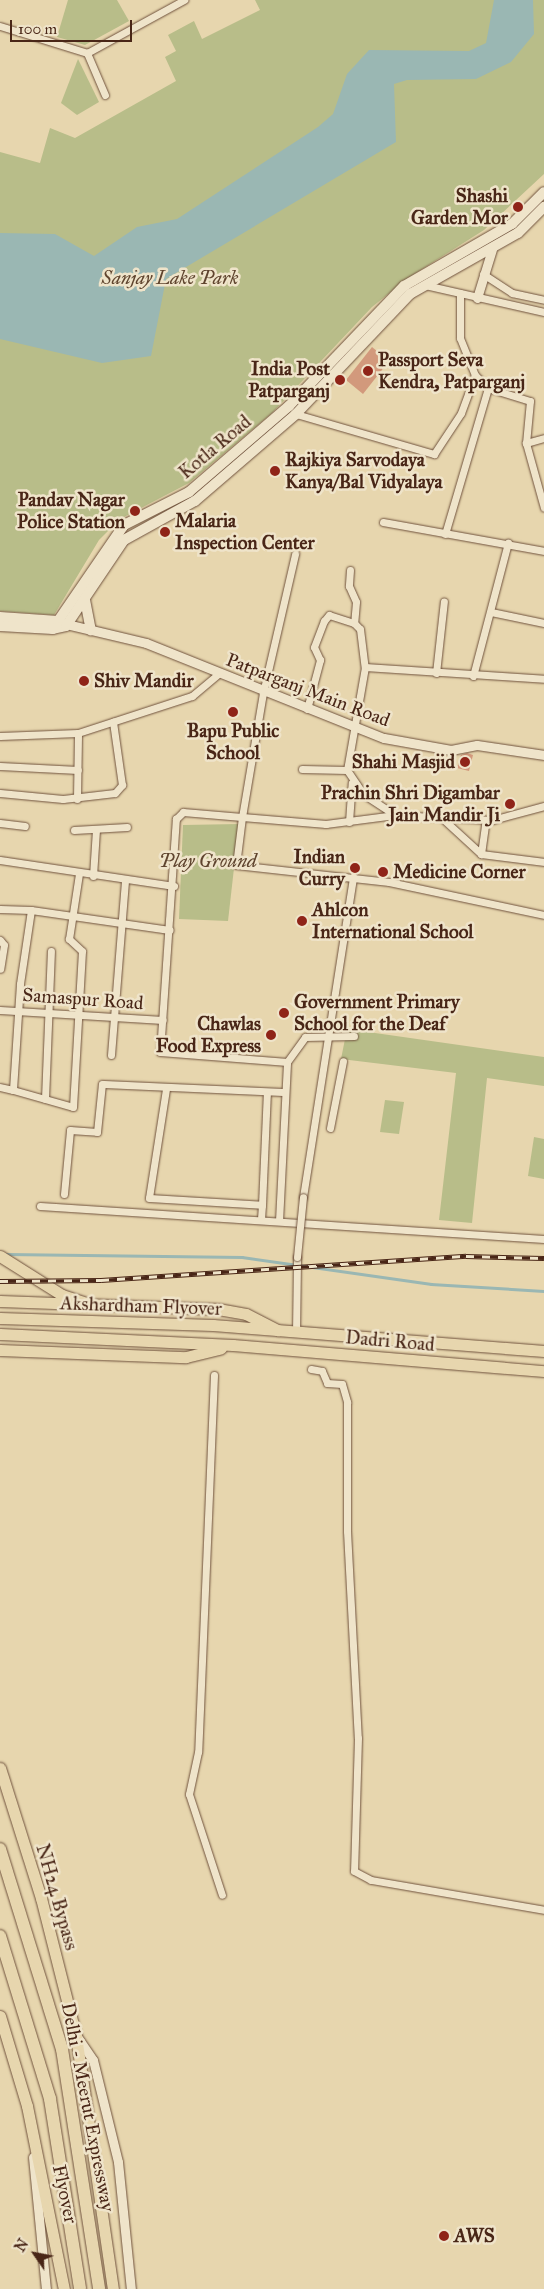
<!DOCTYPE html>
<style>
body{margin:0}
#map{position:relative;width:544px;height:2289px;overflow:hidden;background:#e7d6ae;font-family:"IM FELL Great Primer",serif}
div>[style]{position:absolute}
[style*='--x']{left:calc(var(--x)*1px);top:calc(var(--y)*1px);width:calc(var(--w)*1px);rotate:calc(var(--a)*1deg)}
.green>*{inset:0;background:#b8bd89}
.water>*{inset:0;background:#9ab7b3}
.stream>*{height:2.5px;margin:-1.25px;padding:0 1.25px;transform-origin:1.25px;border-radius:1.25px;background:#9ab7b3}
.building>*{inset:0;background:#d2997c}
.roads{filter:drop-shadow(0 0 1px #70523d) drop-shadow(0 0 1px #70523d)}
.minor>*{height:7px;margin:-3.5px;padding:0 3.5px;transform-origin:3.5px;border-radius:3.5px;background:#efe4ca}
.tertiary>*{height:9px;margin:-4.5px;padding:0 4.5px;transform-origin:4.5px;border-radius:4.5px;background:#efe4ca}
.secondary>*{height:10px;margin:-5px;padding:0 5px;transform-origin:5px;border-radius:5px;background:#efe4ca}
.primary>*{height:11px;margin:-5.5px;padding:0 5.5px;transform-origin:5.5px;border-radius:5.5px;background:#e7d6ae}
.trunk>*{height:11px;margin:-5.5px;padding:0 5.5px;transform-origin:5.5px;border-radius:5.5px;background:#e7d6ae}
.motorway>*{height:12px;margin:-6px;padding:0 6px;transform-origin:6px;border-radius:6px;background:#e7d6ae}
.rail>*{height:4.5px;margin-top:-2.25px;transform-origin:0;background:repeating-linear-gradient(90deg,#efe4ca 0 8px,#492617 0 16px);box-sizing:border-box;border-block:1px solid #492617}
.bridges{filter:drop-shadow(0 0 1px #70523d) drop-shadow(0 0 1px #70523d)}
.minor-bridge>*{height:7px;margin:-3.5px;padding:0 3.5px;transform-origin:3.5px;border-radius:3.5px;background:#efe4ca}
.dots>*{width:14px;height:14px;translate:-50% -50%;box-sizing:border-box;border:2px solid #efe4ca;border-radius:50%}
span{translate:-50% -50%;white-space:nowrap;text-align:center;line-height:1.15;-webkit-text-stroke:5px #efe4ca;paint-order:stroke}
.poi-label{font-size:19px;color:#492617;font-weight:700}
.right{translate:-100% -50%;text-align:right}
.left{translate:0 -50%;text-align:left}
.park-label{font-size:19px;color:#5f442e;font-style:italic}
.street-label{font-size:19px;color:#492617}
.north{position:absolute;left:10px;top:2229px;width:50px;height:50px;-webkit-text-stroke:4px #efe4ca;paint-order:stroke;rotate:303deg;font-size:14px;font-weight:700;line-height:20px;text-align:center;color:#492617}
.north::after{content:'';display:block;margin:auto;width:18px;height:22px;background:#492617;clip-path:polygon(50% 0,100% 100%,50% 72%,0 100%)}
.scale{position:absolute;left:10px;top:20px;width:122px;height:22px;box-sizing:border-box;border:2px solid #492617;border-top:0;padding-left:6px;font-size:15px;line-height:18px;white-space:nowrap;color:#492617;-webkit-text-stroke:4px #efe4ca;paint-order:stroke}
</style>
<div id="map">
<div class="green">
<i style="clip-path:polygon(68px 0,117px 0,129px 21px,85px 45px,57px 37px)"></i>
<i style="clip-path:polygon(255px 0,544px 0,544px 174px,484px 230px,408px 278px,372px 307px,272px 413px,189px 483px,120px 519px,99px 540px,54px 615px,0 611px,0 152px,40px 163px,50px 128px,75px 138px,176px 81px,165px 57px,176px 51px,168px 35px,194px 21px,202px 39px,260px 10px)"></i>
<i style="clip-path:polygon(78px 59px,99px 102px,77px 115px,61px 103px)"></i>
<i style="clip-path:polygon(239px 824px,228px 921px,179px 919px,183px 825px)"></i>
<i style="clip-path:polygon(347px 1029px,544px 1057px,544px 1086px,487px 1078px,472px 1223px,439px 1220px,456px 1073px,341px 1059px)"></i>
<i style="clip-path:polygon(385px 1100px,404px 1102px,399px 1134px,380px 1132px)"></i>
<i style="clip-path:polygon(534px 1137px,544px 1139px,544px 1179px,528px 1176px)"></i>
</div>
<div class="water">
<i style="clip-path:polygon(494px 0,533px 0,534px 34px,511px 62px,476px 79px,407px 80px,394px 84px,396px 142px,166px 279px,151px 356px,102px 363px,0 339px,0 233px,55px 234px,94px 256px,137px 227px,177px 219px,318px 127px,333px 114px,347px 74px,369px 50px,469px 51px,486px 43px)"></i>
</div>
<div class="stream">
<i style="--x:6;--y:1254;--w:236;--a:0.7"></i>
<i style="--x:242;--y:1257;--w:191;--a:8.1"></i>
<i style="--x:431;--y:1284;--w:113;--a:3.5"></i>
</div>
<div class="building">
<i style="clip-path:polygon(372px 347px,389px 361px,363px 394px,346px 380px)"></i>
<i style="clip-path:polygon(467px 753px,473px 755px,469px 771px,457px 768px,461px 755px)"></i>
</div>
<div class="roads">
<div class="minor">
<i style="--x:0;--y:26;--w:91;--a:17.2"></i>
<i style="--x:105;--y:95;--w:46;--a:-113.2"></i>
<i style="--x:87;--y:53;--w:111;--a:-28.7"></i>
<i style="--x:483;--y:274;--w:35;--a:33"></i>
<i style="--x:512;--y:293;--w:33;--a:12"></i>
<i style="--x:425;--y:285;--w:122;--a:12.8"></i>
<i style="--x:460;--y:293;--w:45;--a:90"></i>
<i style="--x:460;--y:338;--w:40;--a:68"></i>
<i style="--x:475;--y:375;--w:18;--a:45"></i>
<i style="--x:488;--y:388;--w:44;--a:17.2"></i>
<i style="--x:530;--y:401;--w:42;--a:95.4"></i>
<i style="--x:296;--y:414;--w:144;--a:16.2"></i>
<i style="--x:434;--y:454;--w:49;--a:-56.6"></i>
<i style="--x:461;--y:413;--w:40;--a:-69.8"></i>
<i style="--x:544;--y:438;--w:19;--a:164"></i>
<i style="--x:526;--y:443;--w:67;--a:74.5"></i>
<i style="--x:383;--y:522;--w:164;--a:10.2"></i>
<i style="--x:445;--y:534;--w:152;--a:-73.6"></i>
<i style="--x:350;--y:570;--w:16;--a:94"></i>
<i style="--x:349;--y:586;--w:17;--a:66"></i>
<i style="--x:356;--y:602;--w:21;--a:95"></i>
<i style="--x:491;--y:612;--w:54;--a:11.7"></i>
<i style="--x:365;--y:667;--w:179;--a:3.8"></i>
<i style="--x:436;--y:673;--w:72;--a:-83.7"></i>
<i style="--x:473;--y:676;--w:138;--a:-75.3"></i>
<i style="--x:307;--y:709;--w:51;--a:-75.1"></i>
<i style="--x:320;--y:660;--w:14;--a:-115"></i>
<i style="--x:314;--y:647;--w:28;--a:-69"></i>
<i style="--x:324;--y:621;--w:8;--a:-50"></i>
<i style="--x:329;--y:615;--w:26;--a:18"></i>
<i style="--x:354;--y:623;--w:8;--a:45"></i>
<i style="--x:360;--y:629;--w:38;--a:83"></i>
<i style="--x:365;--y:667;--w:105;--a:99.9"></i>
<i style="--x:347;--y:770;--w:29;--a:56"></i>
<i style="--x:363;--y:794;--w:38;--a:33"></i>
<i style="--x:0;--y:736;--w:78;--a:-2.2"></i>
<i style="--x:78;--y:733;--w:120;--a:-18"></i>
<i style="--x:192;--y:696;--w:34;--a:-40"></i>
<i style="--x:0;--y:766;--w:78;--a:2.9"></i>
<i style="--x:302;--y:769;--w:45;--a:1.3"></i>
<i style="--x:0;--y:793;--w:63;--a:5.4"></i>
<i style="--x:63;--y:799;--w:52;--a:-6.6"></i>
<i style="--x:115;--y:793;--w:11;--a:-49"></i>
<i style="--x:122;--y:785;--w:64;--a:-98.1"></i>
<i style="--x:77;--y:799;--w:66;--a:-89.1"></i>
<i style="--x:544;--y:806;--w:54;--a:164.9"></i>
<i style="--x:492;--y:820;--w:97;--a:-177"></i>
<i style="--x:395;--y:815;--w:70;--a:172.6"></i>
<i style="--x:326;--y:824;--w:84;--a:-175.2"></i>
<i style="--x:242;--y:817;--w:48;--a:97.1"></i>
<i style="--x:236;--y:865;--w:154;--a:6.3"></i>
<i style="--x:389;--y:882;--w:158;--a:12"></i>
<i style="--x:443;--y:819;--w:52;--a:42.6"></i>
<i style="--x:481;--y:854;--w:64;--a:7.2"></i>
<i style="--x:349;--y:822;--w:39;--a:-86"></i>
<i style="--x:0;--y:823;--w:25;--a:7"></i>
<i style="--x:74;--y:830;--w:53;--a:-3.2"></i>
<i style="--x:481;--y:854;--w:34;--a:-82"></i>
<i style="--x:0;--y:860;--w:176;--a:8.5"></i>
<i style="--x:93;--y:876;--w:47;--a:-86.3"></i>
<i style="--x:0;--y:909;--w:31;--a:2"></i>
<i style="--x:31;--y:910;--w:75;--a:98.5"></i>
<i style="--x:20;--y:984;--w:106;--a:93.8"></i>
<i style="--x:13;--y:1090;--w:13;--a:-167"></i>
<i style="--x:31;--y:910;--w:140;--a:8.2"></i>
<i style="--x:0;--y:940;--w:6;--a:51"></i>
<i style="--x:4;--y:945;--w:24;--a:99"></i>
<i style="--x:0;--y:1010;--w:163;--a:3.5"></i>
<i style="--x:111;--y:1055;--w:175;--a:-85.4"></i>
<i style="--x:287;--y:1062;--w:127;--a:-175.5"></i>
<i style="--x:160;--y:1052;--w:234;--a:-86.1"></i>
<i style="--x:176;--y:819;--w:10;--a:-45"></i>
<i style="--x:183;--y:812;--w:59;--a:4.8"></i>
<i style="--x:242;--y:817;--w:126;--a:-80.4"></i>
<i style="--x:263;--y:693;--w:143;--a:-77"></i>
<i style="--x:166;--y:1089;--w:110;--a:98.9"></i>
<i style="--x:149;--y:1198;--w:113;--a:3.5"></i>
<i style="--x:262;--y:1205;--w:113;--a:-87.5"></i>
<i style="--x:13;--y:1090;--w:62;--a:15.8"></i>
<i style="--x:73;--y:1107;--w:156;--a:-86.7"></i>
<i style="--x:82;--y:951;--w:18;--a:-137"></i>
<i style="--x:69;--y:939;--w:66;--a:-81.3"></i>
<i style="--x:45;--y:1099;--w:148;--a:-87.7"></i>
<i style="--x:330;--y:1128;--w:68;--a:-79"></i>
<i style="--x:64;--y:1194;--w:64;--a:-84.6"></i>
<i style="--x:70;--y:1130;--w:27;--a:4"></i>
<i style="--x:97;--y:1132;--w:48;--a:-84.1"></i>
<i style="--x:102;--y:1084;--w:183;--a:2.5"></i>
<i style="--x:303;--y:1197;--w:324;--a:-81.1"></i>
<i style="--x:40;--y:1206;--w:505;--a:3.75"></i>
<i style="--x:261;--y:1219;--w:14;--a:-86"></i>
<i style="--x:279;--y:1221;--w:159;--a:-87.1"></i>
<i style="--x:287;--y:1062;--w:31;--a:-54"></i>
<i style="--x:305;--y:1037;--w:49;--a:-1.2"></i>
<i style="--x:296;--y:1333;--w:76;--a:-89.2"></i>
<i style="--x:311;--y:1369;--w:11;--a:10"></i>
<i style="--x:322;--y:1371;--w:13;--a:67"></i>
<i style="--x:327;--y:1383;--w:15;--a:4"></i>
<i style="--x:342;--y:1384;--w:19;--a:74"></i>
<i style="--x:347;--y:1402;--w:129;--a:90"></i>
<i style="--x:347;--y:1531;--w:207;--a:87"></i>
<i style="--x:358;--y:1738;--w:133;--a:91.7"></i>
<i style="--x:354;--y:1871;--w:19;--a:28"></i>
<i style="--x:371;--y:1880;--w:176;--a:9.8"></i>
<i style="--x:214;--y:1375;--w:377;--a:92.4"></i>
<i style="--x:198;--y:1752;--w:43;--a:102.1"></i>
<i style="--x:189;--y:1794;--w:106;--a:71.9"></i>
</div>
<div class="tertiary">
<i style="--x:477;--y:298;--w:54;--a:-72.9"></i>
<i style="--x:62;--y:623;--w:86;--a:13.4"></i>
<i style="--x:146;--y:643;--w:256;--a:21.8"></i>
<i style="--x:384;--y:738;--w:68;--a:10.2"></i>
<i style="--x:451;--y:750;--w:26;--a:-11"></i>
<i style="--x:477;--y:745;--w:68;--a:8.5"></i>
<i style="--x:78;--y:2038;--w:27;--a:56"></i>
<i style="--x:93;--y:2060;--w:105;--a:76.2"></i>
<i style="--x:118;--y:2162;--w:128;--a:84.2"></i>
<i style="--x:33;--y:2157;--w:133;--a:84.4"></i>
</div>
<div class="secondary">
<i style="--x:85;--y:600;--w:31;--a:79"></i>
<i style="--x:0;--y:617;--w:58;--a:3.9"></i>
<i style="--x:58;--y:621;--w:116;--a:-55.5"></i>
<i style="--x:124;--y:525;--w:73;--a:-26.9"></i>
<i style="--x:189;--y:492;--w:132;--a:-40.7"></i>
<i style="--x:289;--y:406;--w:166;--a:-46.2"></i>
<i style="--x:404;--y:286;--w:125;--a:-29.9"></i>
<i style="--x:512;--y:224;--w:45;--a:-45"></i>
<i style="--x:0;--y:626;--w:53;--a:3.2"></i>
<i style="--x:53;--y:629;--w:13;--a:-13"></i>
<i style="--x:66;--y:626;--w:104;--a:-56"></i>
<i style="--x:124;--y:540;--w:81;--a:-28.8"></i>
<i style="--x:195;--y:501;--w:133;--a:-40.7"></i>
<i style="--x:296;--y:414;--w:166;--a:-46.5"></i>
<i style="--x:410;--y:294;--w:124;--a:-29.5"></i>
<i style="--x:518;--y:233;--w:37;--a:-45"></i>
</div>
<div class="primary">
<i style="--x:0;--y:1301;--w:218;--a:2.1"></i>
<i style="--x:218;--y:1309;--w:28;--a:10"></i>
<i style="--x:246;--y:1314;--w:36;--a:27"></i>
</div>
<div class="trunk">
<i style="--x:0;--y:1256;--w:73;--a:32.2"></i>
<i style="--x:62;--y:1295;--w:28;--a:18"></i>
<i style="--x:0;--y:1318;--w:213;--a:1.9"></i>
<i style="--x:213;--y:1325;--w:332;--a:4.5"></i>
<i style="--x:0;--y:1334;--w:233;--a:2.7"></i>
<i style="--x:233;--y:1345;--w:312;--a:4.8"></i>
<i style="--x:0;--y:1350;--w:186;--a:2.2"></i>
<i style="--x:186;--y:1357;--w:36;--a:-14"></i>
<i style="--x:0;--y:1768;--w:136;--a:72.5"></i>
<i style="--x:41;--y:1898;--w:142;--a:75.8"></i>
<i style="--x:76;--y:2036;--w:256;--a:81.7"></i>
<i style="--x:0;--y:2016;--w:94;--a:73.3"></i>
<i style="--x:27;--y:2106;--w:187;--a:78.6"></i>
</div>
<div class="motorway">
<i style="--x:0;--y:1849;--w:209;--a:72.8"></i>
<i style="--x:62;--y:2049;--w:243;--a:81.2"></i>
<i style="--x:0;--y:1936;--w:170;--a:72.9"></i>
<i style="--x:50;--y:2099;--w:192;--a:81"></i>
</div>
</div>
<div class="rail">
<i style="--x:0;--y:1281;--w:101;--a:-0.6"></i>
<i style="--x:101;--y:1280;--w:366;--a:-3.8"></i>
<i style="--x:466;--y:1256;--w:78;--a:1.5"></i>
</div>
<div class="bridges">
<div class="minor-bridge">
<i style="--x:297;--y:1257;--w:60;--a:-84.3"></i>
</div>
</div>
<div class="dots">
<i style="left:518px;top:207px;background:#8f2418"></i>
<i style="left:368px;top:371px;background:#8f2418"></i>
<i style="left:340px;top:380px;background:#8f2418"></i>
<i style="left:275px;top:471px;background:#8f2418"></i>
<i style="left:135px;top:511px;background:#8f2418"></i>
<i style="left:165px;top:532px;background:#8f2418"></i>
<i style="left:84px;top:681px;background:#8f2418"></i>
<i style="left:233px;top:712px;background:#8f2418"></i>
<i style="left:465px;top:762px;background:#8f2418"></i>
<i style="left:510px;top:804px;background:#8f2418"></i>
<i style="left:355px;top:868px;background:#8f2418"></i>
<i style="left:383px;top:872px;background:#8f2418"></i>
<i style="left:302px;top:921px;background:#8f2418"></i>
<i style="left:284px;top:1013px;background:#8f2418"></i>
<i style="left:271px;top:1035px;background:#8f2418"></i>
<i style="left:444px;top:2236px;background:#8f2418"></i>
</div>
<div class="poi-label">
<span class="right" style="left:508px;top:207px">Shashi<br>Garden Mor</span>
<span class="left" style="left:378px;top:371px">Passport Seva<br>Kendra, Patparganj</span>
<span class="right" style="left:330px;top:380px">India Post<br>Patparganj</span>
<span class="left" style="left:285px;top:471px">Rajkiya Sarvodaya<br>Kanya/Bal Vidyalaya</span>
<span class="right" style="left:125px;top:511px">Pandav Nagar<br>Police Station</span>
<span class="left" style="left:175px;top:532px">Malaria<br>Inspection Center</span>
<span class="left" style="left:94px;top:681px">Shiv Mandir</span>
<span style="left:233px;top:742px">Bapu Public<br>School</span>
<span class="right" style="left:455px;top:762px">Shahi Masjid</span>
<span class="right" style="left:500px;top:804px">Prachin Shri Digambar<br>Jain Mandir Ji</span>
<span class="right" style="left:345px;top:868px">Indian<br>Curry</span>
<span class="left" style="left:393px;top:872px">Medicine Corner</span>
<span class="left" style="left:312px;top:921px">Ahlcon<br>International School</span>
<span class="left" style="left:294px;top:1013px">Government Primary<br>School for the Deaf</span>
<span class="right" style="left:261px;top:1035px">Chawlas<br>Food Express</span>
<span class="left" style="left:454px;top:2236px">AWS</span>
</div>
<div class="park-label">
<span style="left:170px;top:278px">Sanjay Lake Park</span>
<span style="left:208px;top:861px">Play Ground</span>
</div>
<div class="street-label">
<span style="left:215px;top:447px;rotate:-40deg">Kotla Road</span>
<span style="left:308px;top:690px;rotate:21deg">Patparganj Main Road</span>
<span style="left:83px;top:999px;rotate:4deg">Samaspur Road</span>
<span style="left:141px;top:1306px;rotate:2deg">Akshardham Flyover</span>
<span style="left:390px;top:1341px;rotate:5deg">Dadri Road</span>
<span style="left:57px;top:1897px;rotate:74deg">NH24 Bypass</span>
<span style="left:88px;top:2107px;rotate:79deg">Delhi - Meerut Expressway</span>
<span style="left:65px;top:2194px;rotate:78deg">Flyover</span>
</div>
<div class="north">N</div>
<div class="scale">100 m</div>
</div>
